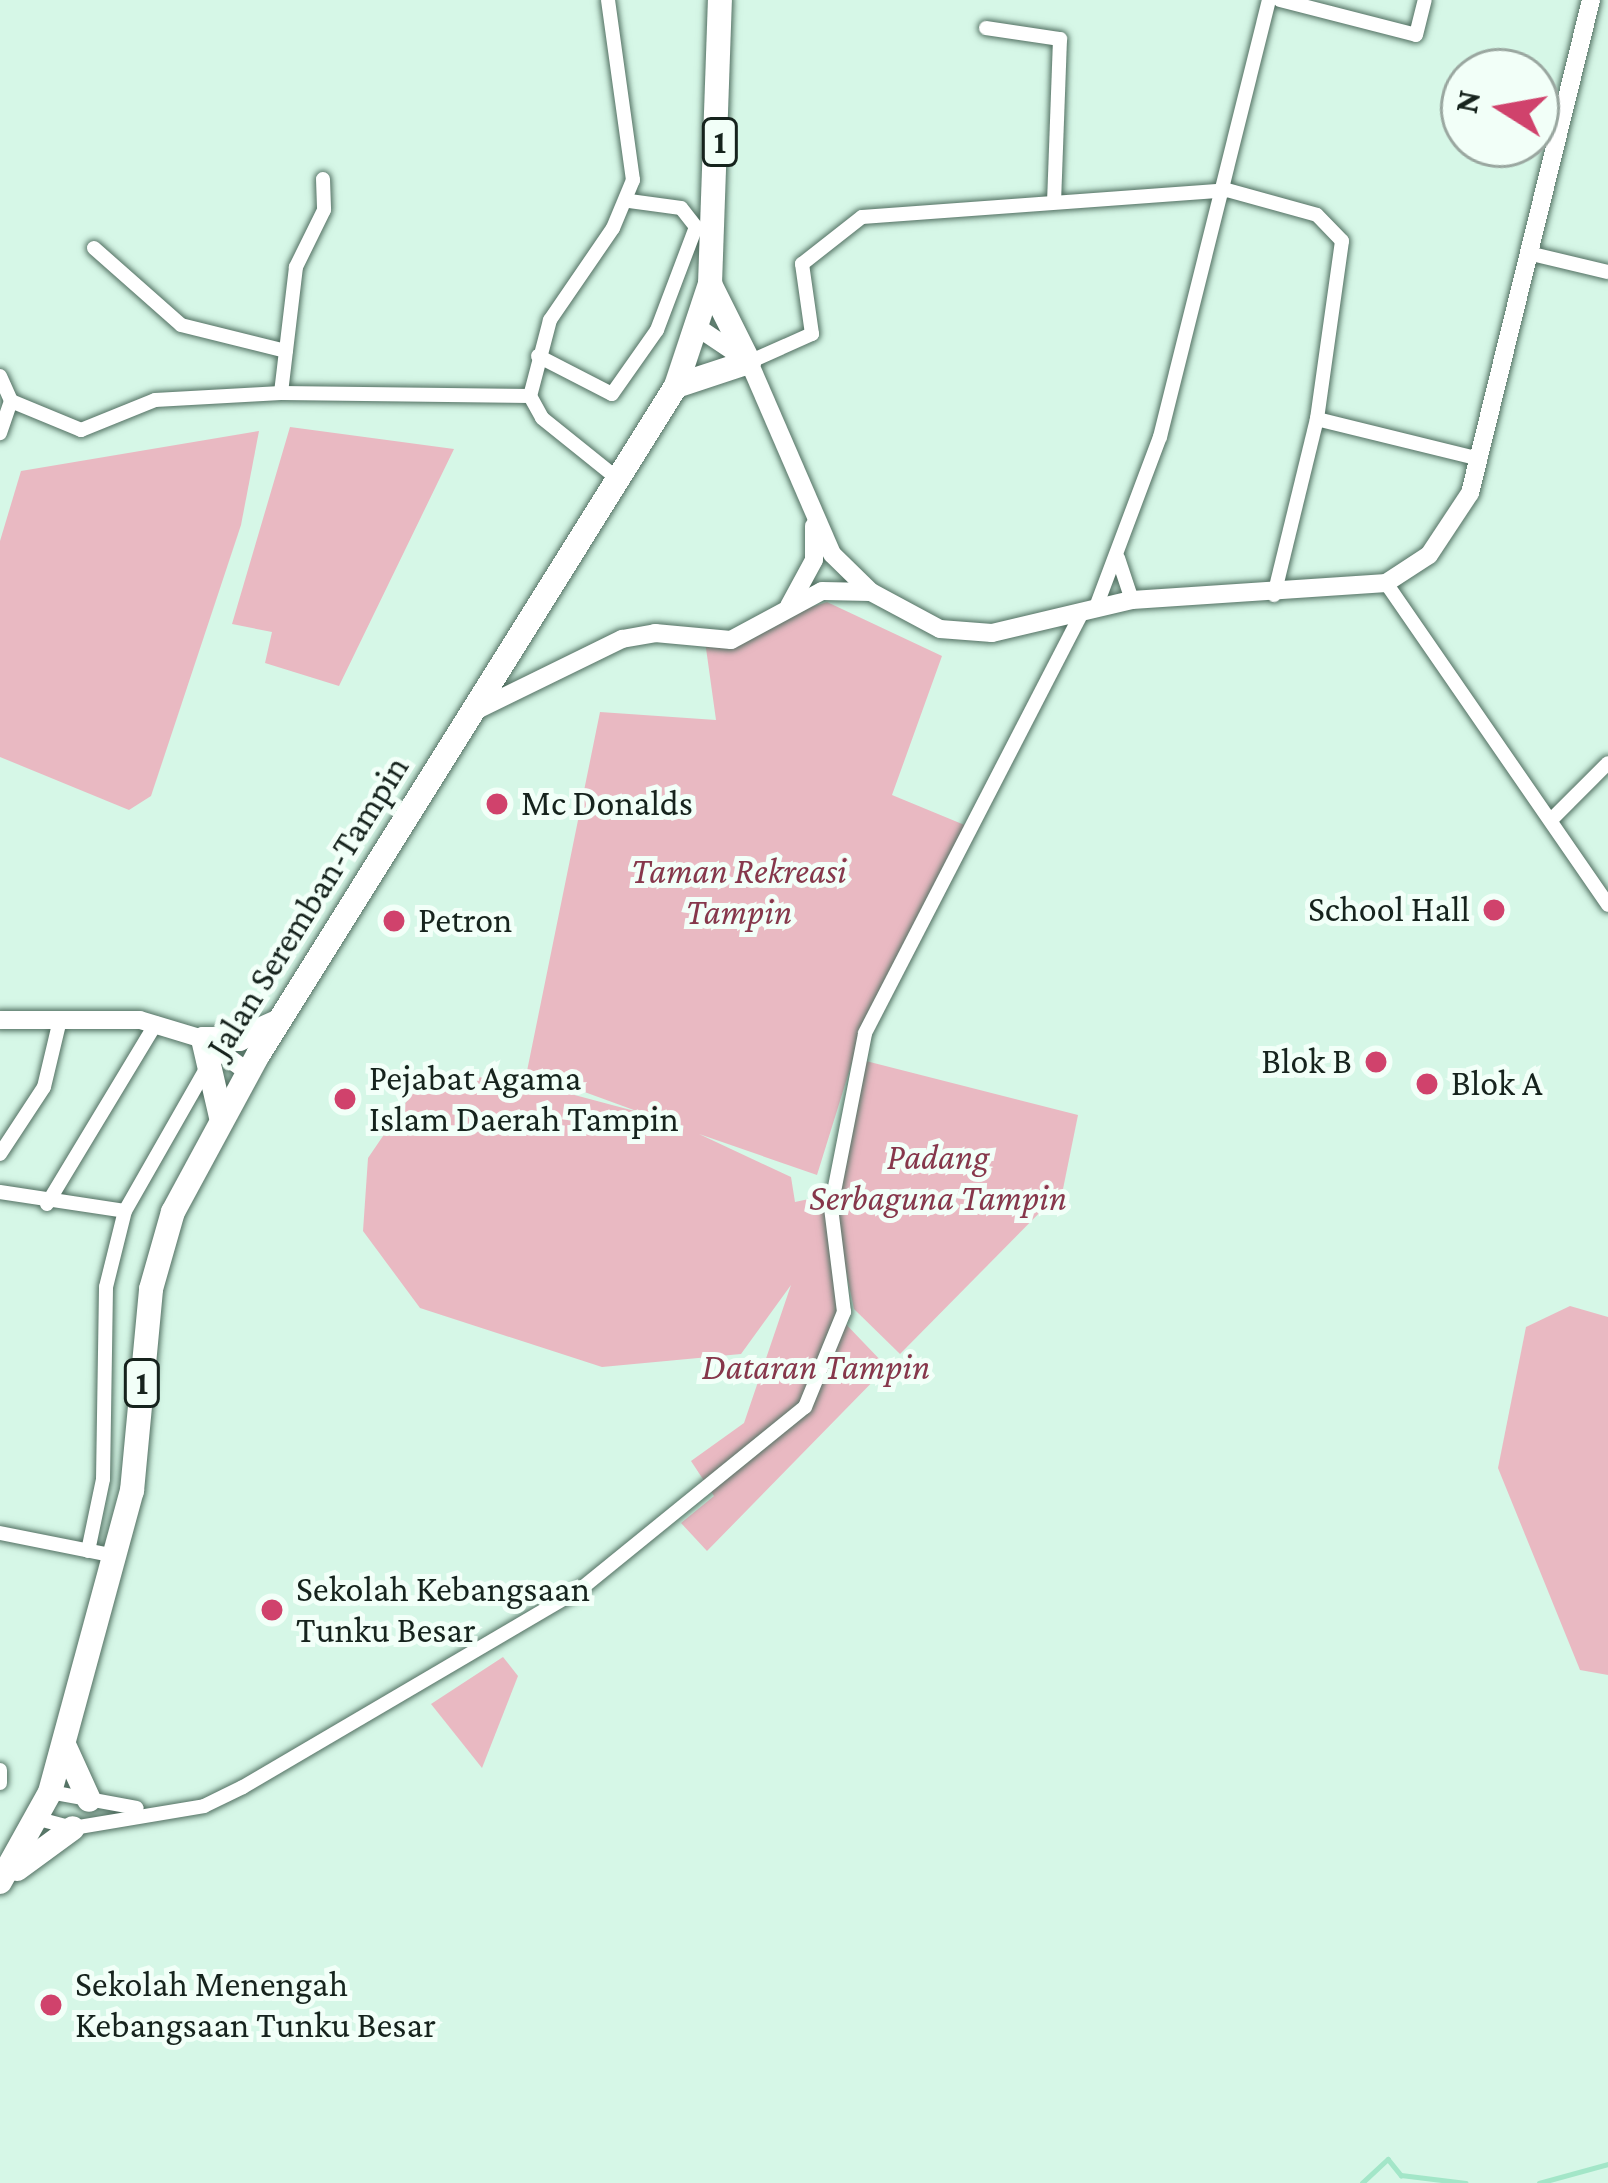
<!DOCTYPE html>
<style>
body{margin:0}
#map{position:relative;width:1608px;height:2183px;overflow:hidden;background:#d6f7e7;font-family:"Crimson Pro",serif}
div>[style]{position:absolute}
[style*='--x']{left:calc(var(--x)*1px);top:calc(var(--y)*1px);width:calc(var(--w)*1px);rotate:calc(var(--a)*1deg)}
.green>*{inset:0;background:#e9b9c2}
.stream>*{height:4.5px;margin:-2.25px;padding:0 2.25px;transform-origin:2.25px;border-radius:2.25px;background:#a3e6c8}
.roads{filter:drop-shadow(0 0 3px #516f61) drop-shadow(0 0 3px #516f61)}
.minor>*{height:14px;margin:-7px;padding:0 7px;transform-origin:7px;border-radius:7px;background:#fff}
.tertiary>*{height:18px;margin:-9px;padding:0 9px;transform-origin:9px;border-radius:9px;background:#fff}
.trunk>*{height:24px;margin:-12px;padding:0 12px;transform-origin:12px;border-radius:12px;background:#fff}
.dots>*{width:33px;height:33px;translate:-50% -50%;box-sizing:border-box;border:6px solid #f2fff8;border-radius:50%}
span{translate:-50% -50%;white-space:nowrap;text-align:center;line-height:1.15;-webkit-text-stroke:10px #f2fff8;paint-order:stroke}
.shield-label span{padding:3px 9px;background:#f2fff8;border:3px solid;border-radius:9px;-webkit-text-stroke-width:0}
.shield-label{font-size:33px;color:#16231d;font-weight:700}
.poi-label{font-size:36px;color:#16231d}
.left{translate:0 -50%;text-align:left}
.right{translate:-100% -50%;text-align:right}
.park-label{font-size:36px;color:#86374b;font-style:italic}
.street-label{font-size:36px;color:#16231d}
.north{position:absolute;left:1440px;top:48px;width:120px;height:120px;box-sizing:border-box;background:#f2fff8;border:3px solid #9aa7a0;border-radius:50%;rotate:281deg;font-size:33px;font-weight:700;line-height:48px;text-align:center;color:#16231d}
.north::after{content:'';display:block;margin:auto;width:42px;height:54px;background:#d0426c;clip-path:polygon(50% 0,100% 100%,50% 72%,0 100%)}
</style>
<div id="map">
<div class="green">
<i style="clip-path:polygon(290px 427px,454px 449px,339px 686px,265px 663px,272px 632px,232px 624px)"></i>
<i style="clip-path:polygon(259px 431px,241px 525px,151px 796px,129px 810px,0 757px,0 541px,21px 471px)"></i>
<i style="clip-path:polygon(827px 602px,942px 656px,892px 795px,967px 826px,858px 1043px,817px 1175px,699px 1134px,791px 1177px,795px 1202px,832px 1194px,840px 1318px,887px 1367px,707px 1551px,681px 1523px,714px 1496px,691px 1461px,744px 1423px,791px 1285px,741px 1354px,602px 1367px,420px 1308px,363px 1231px,368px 1158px,413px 1092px,496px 1074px,642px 1113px,527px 1071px,600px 712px,716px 720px,705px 641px)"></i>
<i style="clip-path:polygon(862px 1060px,1078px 1115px,1063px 1189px,900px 1354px,854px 1309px,840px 1243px,836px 1197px)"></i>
<i style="clip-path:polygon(1570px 1306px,1608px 1317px,1608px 1675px,1580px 1670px,1498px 1468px,1526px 1327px)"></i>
<i style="clip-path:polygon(503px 1657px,518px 1676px,482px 1768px,431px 1704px)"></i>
</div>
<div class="stream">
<i style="--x:1362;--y:2183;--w:35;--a:-43"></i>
<i style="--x:1388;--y:2159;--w:21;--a:51"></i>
<i style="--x:1401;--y:2175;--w:65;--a:7"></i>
<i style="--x:1539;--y:2183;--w:72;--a:-15.4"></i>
</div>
<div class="roads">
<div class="minor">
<i style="--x:608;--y:0;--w:182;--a:82.1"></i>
<i style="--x:633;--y:180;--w:52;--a:112.6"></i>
<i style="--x:613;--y:228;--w:112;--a:124.4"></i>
<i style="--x:550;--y:320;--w:79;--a:104.7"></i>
<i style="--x:530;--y:396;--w:25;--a:61"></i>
<i style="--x:542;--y:418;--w:97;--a:38.8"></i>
<i style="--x:1280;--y:0;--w:140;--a:14.4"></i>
<i style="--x:1416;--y:35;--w:36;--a:-76"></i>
<i style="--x:986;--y:28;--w:75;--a:8.5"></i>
<i style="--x:1060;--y:39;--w:163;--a:92.1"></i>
<i style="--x:323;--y:179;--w:31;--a:88"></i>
<i style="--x:324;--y:210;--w:64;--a:116.2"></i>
<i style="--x:296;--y:267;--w:127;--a:96.8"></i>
<i style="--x:281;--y:393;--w:249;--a:0.7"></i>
<i style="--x:94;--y:248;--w:116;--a:41.5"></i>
<i style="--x:181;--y:325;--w:108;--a:13.9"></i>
<i style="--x:1528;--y:253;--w:82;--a:13.4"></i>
<i style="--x:538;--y:356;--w:83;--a:27.2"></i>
<i style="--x:612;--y:394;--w:78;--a:-54.9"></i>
<i style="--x:657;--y:330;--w:110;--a:-69.3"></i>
<i style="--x:696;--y:227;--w:24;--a:-128"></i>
<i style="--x:681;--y:208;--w:52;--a:-172.3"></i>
<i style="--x:749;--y:362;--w:69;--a:-24"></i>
<i style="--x:812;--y:334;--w:71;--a:-98.1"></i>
<i style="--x:802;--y:264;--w:76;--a:-38.1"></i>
<i style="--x:862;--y:217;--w:366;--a:-4.2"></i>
<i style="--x:1227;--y:190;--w:93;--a:15.5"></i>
<i style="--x:1317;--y:215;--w:36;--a:46"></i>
<i style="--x:1342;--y:241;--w:180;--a:98"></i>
<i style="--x:0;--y:376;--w:27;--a:66"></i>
<i style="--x:11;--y:401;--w:34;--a:109"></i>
<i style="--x:11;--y:401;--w:76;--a:22.5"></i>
<i style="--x:81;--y:430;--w:80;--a:-22.1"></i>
<i style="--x:155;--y:400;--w:126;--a:-3.2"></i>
<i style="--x:1118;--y:558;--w:44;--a:71.6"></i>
<i style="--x:1386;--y:583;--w:391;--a:55.4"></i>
<i style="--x:1274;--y:595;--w:181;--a:-76.3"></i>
<i style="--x:1317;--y:419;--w:168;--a:13.8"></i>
<i style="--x:1096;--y:607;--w:182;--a:-69.4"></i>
<i style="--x:1160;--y:437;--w:450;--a:-76"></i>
<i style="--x:1552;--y:819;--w:79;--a:-45"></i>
<i style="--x:0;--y:1154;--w:80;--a:-56.7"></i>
<i style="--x:44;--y:1087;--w:69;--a:-76.6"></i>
<i style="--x:0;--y:1192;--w:126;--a:8.6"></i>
<i style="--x:47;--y:1204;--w:211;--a:-58.9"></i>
<i style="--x:0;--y:1533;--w:117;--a:11.3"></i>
<i style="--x:88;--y:1551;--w:74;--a:-78.2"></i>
<i style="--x:103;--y:1479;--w:192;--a:-89.1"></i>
<i style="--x:106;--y:1287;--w:78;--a:-76"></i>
<i style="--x:125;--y:1211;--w:166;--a:-60.3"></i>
<i style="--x:0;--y:1770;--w:13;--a:90"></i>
<i style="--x:50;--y:1792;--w:88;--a:10.4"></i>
<i style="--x:39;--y:1819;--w:35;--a:15"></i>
<i style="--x:73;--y:1828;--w:133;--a:-9.5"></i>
<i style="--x:204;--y:1806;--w:43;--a:-26"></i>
<i style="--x:243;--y:1787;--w:393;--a:-30.4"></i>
<i style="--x:582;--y:1588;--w:287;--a:-39.1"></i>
<i style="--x:805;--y:1407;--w:103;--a:-67.7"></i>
<i style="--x:844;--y:1312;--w:106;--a:-97.1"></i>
<i style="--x:831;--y:1207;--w:177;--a:-78.9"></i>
<i style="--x:865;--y:1033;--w:474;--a:-62.7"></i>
</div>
<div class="tertiary">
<i style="--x:697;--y:327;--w:63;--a:33.9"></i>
<i style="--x:749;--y:362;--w:209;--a:66.6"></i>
<i style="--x:832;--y:554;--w:54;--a:44.3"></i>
<i style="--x:871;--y:592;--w:78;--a:28.2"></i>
<i style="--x:940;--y:629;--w:52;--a:4.4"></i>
<i style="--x:992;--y:633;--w:144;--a:-13.3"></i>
<i style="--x:1132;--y:600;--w:255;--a:-3.8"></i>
<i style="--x:1386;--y:583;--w:51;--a:-33.1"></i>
<i style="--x:1429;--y:555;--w:74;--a:-56.5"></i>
<i style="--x:1470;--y:493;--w:508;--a:-76.21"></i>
<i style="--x:789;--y:606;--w:52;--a:-61.5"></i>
<i style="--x:814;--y:560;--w:34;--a:-90"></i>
<i style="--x:475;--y:711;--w:164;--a:-26.1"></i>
<i style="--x:622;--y:639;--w:34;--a:-10"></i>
<i style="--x:655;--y:633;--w:76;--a:5.3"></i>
<i style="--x:731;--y:640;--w:103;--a:-28.3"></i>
<i style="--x:822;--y:591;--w:49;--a:1.2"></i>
<i style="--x:0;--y:1020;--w:140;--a:0"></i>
<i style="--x:140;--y:1020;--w:66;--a:16.8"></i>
<i style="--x:203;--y:1039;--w:56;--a:36.3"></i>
</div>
<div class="trunk">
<i style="--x:676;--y:386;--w:77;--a:-18.2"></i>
<i style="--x:749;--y:362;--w:87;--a:-116.6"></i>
<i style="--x:221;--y:1117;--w:80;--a:-103"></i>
<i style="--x:203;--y:1039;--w:36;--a:0"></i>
<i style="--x:239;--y:1039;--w:42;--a:-24.1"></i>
<i style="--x:65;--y:1747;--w:58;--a:65.6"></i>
<i style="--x:17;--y:1869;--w:69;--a:-36.2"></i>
<i style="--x:0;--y:1882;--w:103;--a:-60.9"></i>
<i style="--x:50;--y:1792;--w:312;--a:-74.8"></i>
<i style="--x:132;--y:1491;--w:203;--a:-84.6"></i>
<i style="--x:151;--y:1289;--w:80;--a:-74.1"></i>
<i style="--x:173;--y:1212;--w:179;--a:-61.6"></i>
<i style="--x:258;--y:1055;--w:789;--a:-58"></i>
<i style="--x:676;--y:386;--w:108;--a:-71.6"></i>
<i style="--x:710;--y:284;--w:284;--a:-88"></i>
</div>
</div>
<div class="dots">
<i style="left:497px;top:804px;background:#d0426c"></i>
<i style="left:1494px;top:910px;background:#d0426c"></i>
<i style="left:394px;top:921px;background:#d0426c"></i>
<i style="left:1376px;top:1062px;background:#d0426c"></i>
<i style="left:1427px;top:1084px;background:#d0426c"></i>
<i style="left:345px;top:1099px;background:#d0426c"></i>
<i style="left:272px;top:1610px;background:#d0426c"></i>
<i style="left:51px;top:2005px;background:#d0426c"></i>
</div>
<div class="shield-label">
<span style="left:720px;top:142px">1</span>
<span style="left:142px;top:1383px">1</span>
</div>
<div class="poi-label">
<span class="left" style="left:521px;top:804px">Mc Donalds</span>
<span class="right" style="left:1470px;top:910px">School Hall</span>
<span class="left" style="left:418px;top:921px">Petron</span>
<span class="right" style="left:1352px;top:1062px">Blok B</span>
<span class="left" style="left:369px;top:1099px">Pejabat Agama<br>Islam Daerah Tampin</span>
<span class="left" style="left:1451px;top:1084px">Blok A</span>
<span class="left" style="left:296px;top:1610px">Sekolah Kebangsaan<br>Tunku Besar</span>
<span class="left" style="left:75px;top:2005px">Sekolah Menengah<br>Kebangsaan Tunku Besar</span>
</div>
<div class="park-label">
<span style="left:739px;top:892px">Taman Rekreasi<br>Tampin</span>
<span style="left:938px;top:1178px">Padang<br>Serbaguna Tampin</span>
<span style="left:816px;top:1368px">Dataran Tampin</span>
</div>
<div class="street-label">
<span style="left:308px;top:907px;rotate:-58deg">Jalan Seremban-Tampin</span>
</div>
<div class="north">N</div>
</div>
